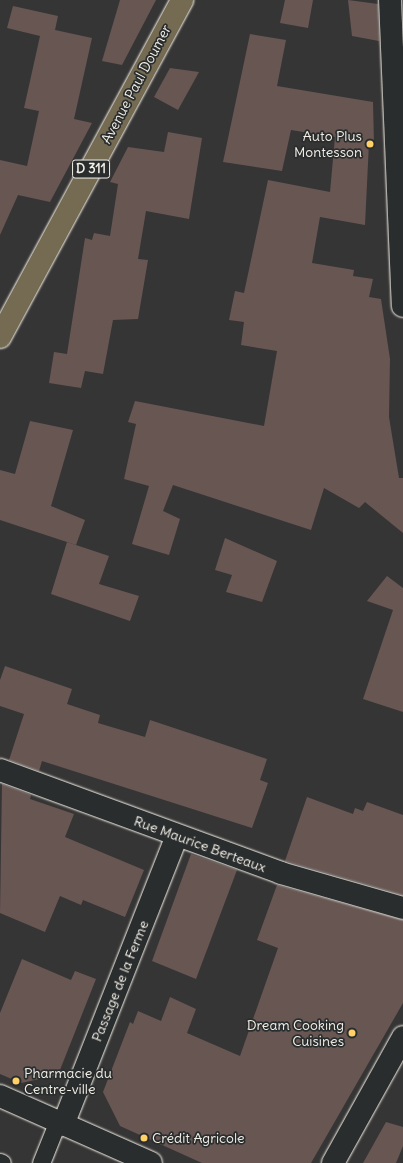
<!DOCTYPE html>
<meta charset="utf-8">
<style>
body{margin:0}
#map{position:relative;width:403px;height:1163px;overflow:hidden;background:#363535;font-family:Delius,sans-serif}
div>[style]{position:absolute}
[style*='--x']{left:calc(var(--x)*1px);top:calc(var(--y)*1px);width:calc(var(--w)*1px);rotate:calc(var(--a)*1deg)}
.building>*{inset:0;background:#685653}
.roads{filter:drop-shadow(0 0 1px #f4f1e8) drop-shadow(0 0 1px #f4f1e8)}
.service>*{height:17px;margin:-8.5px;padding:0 8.5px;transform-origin:8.5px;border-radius:8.5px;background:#2a2d2e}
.pedestrian>*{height:22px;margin:-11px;padding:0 11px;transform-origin:11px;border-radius:11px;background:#2a2d2e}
.minor>*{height:22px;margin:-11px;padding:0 11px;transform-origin:11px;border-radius:11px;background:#2a2d2e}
.tertiary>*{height:22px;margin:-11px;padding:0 11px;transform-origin:11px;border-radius:11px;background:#2a2d2e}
.primary>*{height:22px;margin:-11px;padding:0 11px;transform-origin:11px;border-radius:11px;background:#746b52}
.dots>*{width:11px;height:11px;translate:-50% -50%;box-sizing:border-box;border:2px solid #2a2d2e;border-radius:50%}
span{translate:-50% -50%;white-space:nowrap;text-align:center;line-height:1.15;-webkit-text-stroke:3.5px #2a2d2e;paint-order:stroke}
.shield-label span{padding:1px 3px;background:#2a2d2e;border:1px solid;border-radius:3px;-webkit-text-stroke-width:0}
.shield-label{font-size:13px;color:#f4f1e8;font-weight:700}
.street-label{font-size:14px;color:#f4f1e8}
.poi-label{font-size:14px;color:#f4f1e8}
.right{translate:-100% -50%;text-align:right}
.left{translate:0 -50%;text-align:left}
</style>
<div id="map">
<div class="building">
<i style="clip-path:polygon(120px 0,156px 0,122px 65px,102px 61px)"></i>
<i style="clip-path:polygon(285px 0,313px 0,308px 28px,280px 23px)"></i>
<i style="clip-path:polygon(348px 0,378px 4px,379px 41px,352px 36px)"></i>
<i style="clip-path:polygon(13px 6px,58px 16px,55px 30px,92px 38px,74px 119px,92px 123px,50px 202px,18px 195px,0 235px,0 160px,27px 166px,39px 111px,24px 108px,40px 36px,7px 28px)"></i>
<i style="clip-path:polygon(250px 34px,286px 40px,277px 86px,373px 102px,374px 144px,369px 143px,365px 225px,320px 217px,312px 263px,354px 270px,353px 276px,373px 279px,369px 297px,381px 299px,390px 359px,389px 417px,399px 478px,403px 478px,403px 533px,365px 502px,359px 508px,324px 488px,311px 530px,173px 485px,163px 511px,180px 519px,169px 555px,132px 544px,149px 486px,124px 479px,136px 424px,128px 422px,135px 401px,264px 426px,277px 351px,241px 345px,244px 322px,229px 320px,235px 291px,244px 293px,268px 180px,330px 192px,335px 137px,291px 130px,282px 171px,223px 162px)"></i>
<i style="clip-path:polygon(170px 68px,199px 72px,178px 110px,154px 97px)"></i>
<i style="clip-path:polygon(168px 132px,202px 138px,189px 219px,146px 211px,138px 259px,148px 260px,138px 319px,113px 320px,103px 374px,85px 371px,81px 388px,49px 383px,54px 352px,67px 354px,85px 238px,92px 240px,94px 233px,110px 236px,118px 184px,110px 182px,128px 147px,164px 152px)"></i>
<i style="clip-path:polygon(30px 421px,73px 430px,51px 506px,85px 520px,76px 545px,0 520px,0 470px,15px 474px)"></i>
<i style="clip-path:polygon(225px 538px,277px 561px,262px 602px,226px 592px,232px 575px,215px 570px)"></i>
<i style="clip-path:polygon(67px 542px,109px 556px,99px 584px,139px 596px,130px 621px,51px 594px)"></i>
<i style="clip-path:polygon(387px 576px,403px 588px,403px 712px,363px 699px,393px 610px,367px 601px)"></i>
<i style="clip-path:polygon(5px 666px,72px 689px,67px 704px,100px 715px,98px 723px,145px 737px,150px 720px,267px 759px,260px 780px,268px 783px,252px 828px,42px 761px,39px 771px,9px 760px,24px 714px,0 706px,0 680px)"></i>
<i style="clip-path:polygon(2px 784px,31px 795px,30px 799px,74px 814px,65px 837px,144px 870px,125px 917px,83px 900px,81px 905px,60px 896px,45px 932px,0 913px)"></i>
<i style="clip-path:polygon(307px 797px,353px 814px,355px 808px,363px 811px,367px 802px,403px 815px,403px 895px,285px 861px)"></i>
<i style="clip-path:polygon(191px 854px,237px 870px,196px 979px,152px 961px)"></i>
<i style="clip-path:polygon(277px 885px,403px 920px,403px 1003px,311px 1163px,202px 1163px,120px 1126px,103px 1092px,130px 1022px,133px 1024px,138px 1011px,161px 1021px,170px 997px,196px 1009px,187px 1033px,240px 1056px,278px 948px,257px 940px)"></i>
<i style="clip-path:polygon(22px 959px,71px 980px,75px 971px,96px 979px,58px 1075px,21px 1083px,0 1074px,0 1013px)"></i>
<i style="clip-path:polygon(386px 1122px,403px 1127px,403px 1146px,396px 1163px,363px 1163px)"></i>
</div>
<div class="roads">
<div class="service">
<i style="--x:0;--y:1162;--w:2;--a:27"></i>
<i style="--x:41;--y:1163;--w:43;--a:-68.2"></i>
</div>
<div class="pedestrian">
<i style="--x:63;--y:1125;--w:311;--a:-68.5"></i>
</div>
<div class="minor">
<i style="--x:0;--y:770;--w:299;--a:20.1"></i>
<i style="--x:281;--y:873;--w:127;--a:16"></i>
<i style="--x:0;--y:1096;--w:165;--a:23.9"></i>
<i style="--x:333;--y:1163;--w:144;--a:-60.9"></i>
</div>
<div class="tertiary">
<i style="--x:390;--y:0;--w:306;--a:87.6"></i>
</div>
<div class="primary">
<i style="--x:0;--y:337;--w:383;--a:-61.6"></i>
</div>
</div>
<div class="dots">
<i style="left:370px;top:144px;background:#ffd166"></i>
<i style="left:352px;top:1033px;background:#ffd166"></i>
<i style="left:16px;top:1081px;background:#ffd166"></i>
<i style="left:144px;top:1138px;background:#ffd166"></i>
</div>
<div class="shield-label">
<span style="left:91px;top:169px">D 311</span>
</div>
<div class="street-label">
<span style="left:136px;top:84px;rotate:-62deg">Avenue Paul Doumer</span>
<span style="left:200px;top:844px;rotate:20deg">Rue Maurice Berteaux</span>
<span style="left:120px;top:981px;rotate:-68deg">Passage de la Ferme</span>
</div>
<div class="poi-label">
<span class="right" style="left:362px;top:144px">Auto Plus<br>Montesson</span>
<span class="right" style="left:344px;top:1033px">Dream Cooking<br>Cuisines</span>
<span class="left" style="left:24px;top:1081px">Pharmacie du<br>Centre-ville</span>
<span class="left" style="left:152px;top:1138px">Crédit Agricole</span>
</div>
</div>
